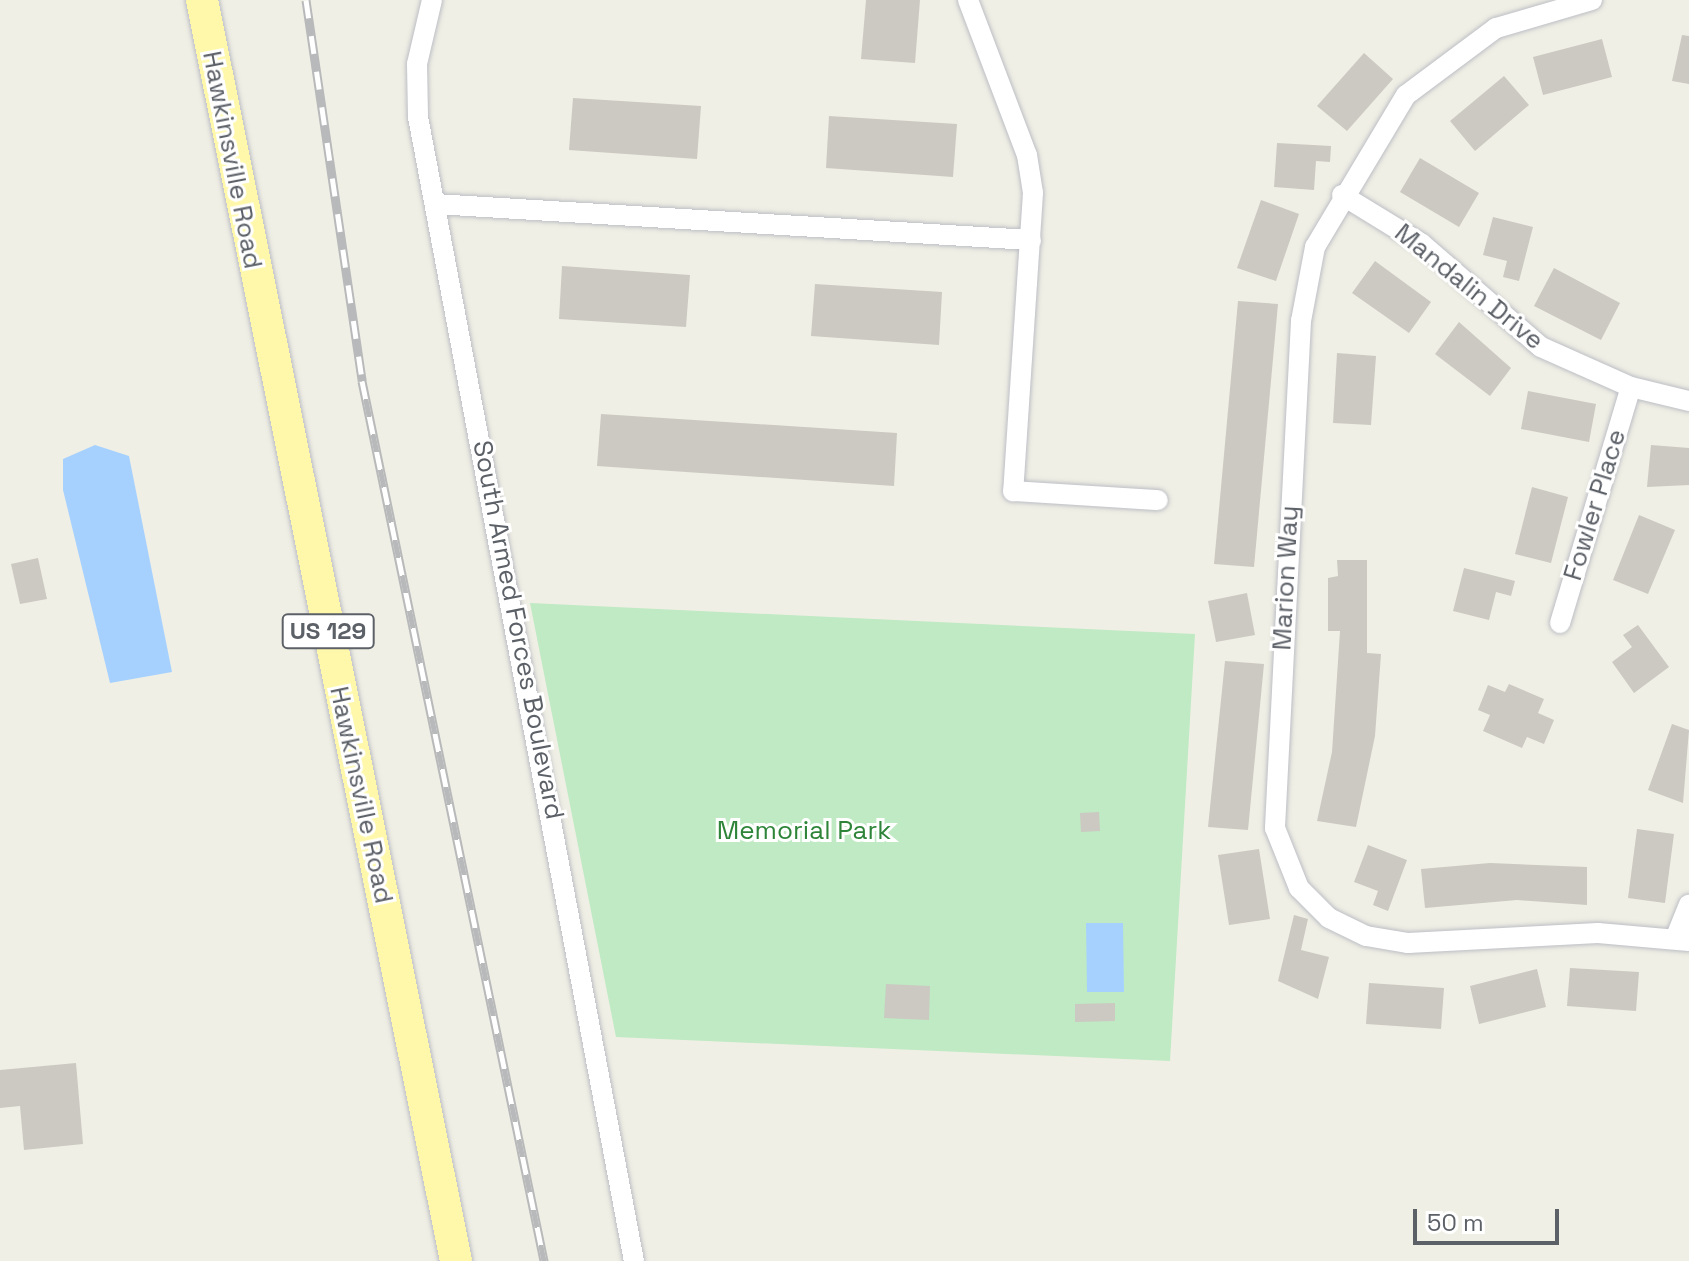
<!DOCTYPE html>
<style>
body{margin:0}
#map{position:relative;width:1689px;height:1261px;overflow:hidden;background:#f0efe5;font-family:"Space Grotesk",sans-serif}
div>[style]{position:absolute}
[style*='--x']{left:calc(var(--x)*1px);top:calc(var(--y)*1px);width:calc(var(--w)*1px);rotate:calc(var(--a)*1deg)}
.green>*{inset:0;background:#bfeac3}
.water>*{inset:0;background:#a6d1ff}
.building>*{inset:0;background:#cbc9c2}
.roads{filter:drop-shadow(0 0 2px #bcbec5) drop-shadow(0 0 2px #bcbec5)}
.minor>*{height:20px;margin:-10px;padding:0 10px;transform-origin:10px;border-radius:10px;background:#fff}
.primary>*{height:32px;margin:-16px;padding:0 16px;transform-origin:16px;border-radius:16px;background:#fff8ab}
.rail>*{height:9px;margin-top:-4.5px;transform-origin:0;background:repeating-linear-gradient(90deg,#fff 0 18px,#b8b9ba 0 36px);box-sizing:border-box;border-block:2px solid #b8b9ba}
span{translate:-50% -50%;white-space:nowrap;text-align:center;line-height:1.15;-webkit-text-stroke:6px #fff;paint-order:stroke}
.shield-label span{padding:2px 6px;background:#fff;border:2px solid;border-radius:6px;-webkit-text-stroke-width:0}
.shield-label{font-size:24px;color:#5c6067;font-weight:700}
.street-label{font-size:26px;color:#5c6067}
.park-label{font-size:26px;color:#2e8539}
.scale{position:absolute;left:1413px;top:1209px;width:146px;height:36px;box-sizing:border-box;border:4px solid #5c6067;border-top:0;padding-left:10px;font-size:24px;line-height:28px;white-space:nowrap;color:#5c6067;-webkit-text-stroke:6px #fff;paint-order:stroke}
</style>
<div id="map">
<div class="green">
<i style="clip-path:polygon(530px 603px,1195px 634px,1170px 1061px,616px 1037px)"></i>
</div>
<div class="water">
<i style="clip-path:polygon(95px 445px,129px 456px,172px 672px,110px 683px,63px 490px,63px 459px)"></i>
<i style="clip-path:polygon(1086px 923px,1123px 923px,1124px 992px,1087px 992px)"></i>
</div>
<div class="building">
<i style="clip-path:polygon(866px 0,920px 0,915px 63px,861px 59px)"></i>
<i style="clip-path:polygon(1682px 35px,1689px 36px,1689px 84px,1672px 81px)"></i>
<i style="clip-path:polygon(1602px 39px,1612px 77px,1543px 95px,1533px 57px)"></i>
<i style="clip-path:polygon(1364px 53px,1393px 79px,1347px 131px,1317px 106px)"></i>
<i style="clip-path:polygon(1504px 76px,1529px 105px,1475px 151px,1450px 121px)"></i>
<i style="clip-path:polygon(573px 98px,701px 106px,697px 159px,569px 150px)"></i>
<i style="clip-path:polygon(829px 116px,957px 124px,953px 177px,826px 168px)"></i>
<i style="clip-path:polygon(1277px 143px,1331px 146px,1330px 162px,1316px 161px,1314px 190px,1274px 187px)"></i>
<i style="clip-path:polygon(1420px 158px,1479px 193px,1459px 227px,1400px 192px)"></i>
<i style="clip-path:polygon(1261px 200px,1299px 214px,1276px 281px,1237px 268px)"></i>
<i style="clip-path:polygon(1493px 217px,1533px 227px,1519px 281px,1503px 277px,1507px 261px,1483px 255px)"></i>
<i style="clip-path:polygon(1375px 261px,1431px 302px,1409px 333px,1352px 293px)"></i>
<i style="clip-path:polygon(562px 266px,690px 275px,686px 327px,559px 319px)"></i>
<i style="clip-path:polygon(1554px 268px,1620px 303px,1601px 340px,1534px 306px)"></i>
<i style="clip-path:polygon(815px 284px,942px 292px,939px 345px,811px 336px)"></i>
<i style="clip-path:polygon(1238px 301px,1278px 304px,1254px 567px,1214px 564px)"></i>
<i style="clip-path:polygon(1459px 322px,1511px 368px,1490px 396px,1435px 354px)"></i>
<i style="clip-path:polygon(1337px 353px,1376px 356px,1371px 425px,1333px 423px)"></i>
<i style="clip-path:polygon(1528px 391px,1596px 404px,1589px 442px,1521px 429px)"></i>
<i style="clip-path:polygon(601px 414px,897px 433px,894px 486px,597px 466px)"></i>
<i style="clip-path:polygon(1651px 445px,1689px 448px,1689px 485px,1647px 487px)"></i>
<i style="clip-path:polygon(1532px 487px,1568px 497px,1551px 563px,1515px 554px)"></i>
<i style="clip-path:polygon(1639px 515px,1675px 530px,1648px 594px,1613px 580px)"></i>
<i style="clip-path:polygon(38px 558px,47px 599px,20px 604px,11px 564px)"></i>
<i style="clip-path:polygon(1337px 560px,1367px 560px,1367px 653px,1381px 654px,1375px 736px,1356px 827px,1317px 821px,1332px 752px,1340px 631px,1328px 631px,1328px 578px,1338px 576px)"></i>
<i style="clip-path:polygon(1464px 568px,1515px 581px,1511px 596px,1496px 592px,1489px 620px,1453px 611px)"></i>
<i style="clip-path:polygon(1247px 593px,1255px 635px,1216px 642px,1208px 601px)"></i>
<i style="clip-path:polygon(1638px 625px,1669px 667px,1634px 693px,1612px 662px,1632px 647px,1623px 635px)"></i>
<i style="clip-path:polygon(1225px 661px,1264px 664px,1248px 830px,1208px 827px)"></i>
<i style="clip-path:polygon(1509px 684px,1544px 699px,1538px 713px,1554px 720px,1544px 744px,1527px 737px,1522px 748px,1483px 731px,1490px 715px,1478px 710px,1488px 685px,1505px 692px)"></i>
<i style="clip-path:polygon(1672px 724px,1689px 730px,1683px 803px,1648px 790px)"></i>
<i style="clip-path:polygon(1099px 812px,1100px 831px,1081px 832px,1080px 813px)"></i>
<i style="clip-path:polygon(1637px 829px,1674px 834px,1665px 903px,1628px 898px)"></i>
<i style="clip-path:polygon(1368px 845px,1407px 860px,1388px 911px,1373px 905px,1378px 891px,1354px 882px)"></i>
<i style="clip-path:polygon(1259px 849px,1270px 919px,1229px 925px,1218px 855px)"></i>
<i style="clip-path:polygon(1490px 863px,1587px 867px,1587px 905px,1517px 900px,1425px 908px,1421px 869px)"></i>
<i style="clip-path:polygon(1294px 915px,1308px 919px,1301px 950px,1329px 957px,1318px 999px,1278px 981px)"></i>
<i style="clip-path:polygon(1570px 968px,1639px 972px,1636px 1011px,1567px 1006px)"></i>
<i style="clip-path:polygon(1537px 969px,1546px 1007px,1479px 1024px,1470px 986px)"></i>
<i style="clip-path:polygon(1369px 983px,1444px 988px,1441px 1029px,1366px 1024px)"></i>
<i style="clip-path:polygon(886px 984px,930px 986px,929px 1020px,884px 1018px)"></i>
<i style="clip-path:polygon(1115px 1003px,1115px 1021px,1075px 1022px,1075px 1004px)"></i>
<i style="clip-path:polygon(76px 1063px,83px 1144px,24px 1150px,20px 1106px,0 1108px,0 1070px)"></i>
</div>
<div class="roads">
<div class="minor">
<i style="--x:432;--y:0;--w:66;--a:103.2"></i>
<i style="--x:417;--y:64;--w:53;--a:88.9"></i>
<i style="--x:418;--y:117;--w:1164;--a:79.31"></i>
<i style="--x:968;--y:0;--w:166;--a:69.2"></i>
<i style="--x:1027;--y:155;--w:38;--a:81"></i>
<i style="--x:1033;--y:193;--w:299;--a:93.8"></i>
<i style="--x:1013;--y:491;--w:145;--a:3.6"></i>
<i style="--x:1592;--y:0;--w:100;--a:163.7"></i>
<i style="--x:1496;--y:28;--w:112;--a:143.3"></i>
<i style="--x:1406;--y:95;--w:177;--a:120.9"></i>
<i style="--x:1315;--y:247;--w:75;--a:100.7"></i>
<i style="--x:1301;--y:321;--w:508;--a:92.94"></i>
<i style="--x:1275;--y:828;--w:65;--a:68.2"></i>
<i style="--x:1299;--y:888;--w:42;--a:45"></i>
<i style="--x:1329;--y:918;--w:41;--a:25.9"></i>
<i style="--x:1366;--y:936;--w:43;--a:9.5"></i>
<i style="--x:1408;--y:943;--w:190;--a:-3"></i>
<i style="--x:1598;--y:933;--w:91;--a:5"></i>
<i style="--x:1342;--y:195;--w:94;--a:31.5"></i>
<i style="--x:1422;--y:244;--w:157;--a:40.9"></i>
<i style="--x:1541;--y:347;--w:98;--a:24"></i>
<i style="--x:1631;--y:387;--w:60;--a:13.6"></i>
<i style="--x:435;--y:204;--w:597;--a:3.46"></i>
<i style="--x:1560;--y:623;--w:246;--a:-73.3"></i>
<i style="--x:1675;--y:939;--w:37;--a:-68"></i>
</div>
<div class="primary">
<i style="--x:202;--y:0;--w:1286;--a:78.61"></i>
</div>
</div>
<div class="rail">
<i style="--x:306;--y:0;--w:385;--a:81.6"></i>
<i style="--x:362;--y:381;--w:899;--a:78.31"></i>
</div>
<div class="shield-label">
<span style="left:328px;top:631px">US 129</span>
</div>
<div class="street-label">
<span style="left:232px;top:160px;rotate:79deg">Hawkinsville Road</span>
<span style="left:1469px;top:287px;rotate:39deg">Mandalin Drive</span>
<span style="left:1595px;top:505px;rotate:-73deg">Fowler Place</span>
<span style="left:1286px;top:578px;rotate:-87deg">Marion Way</span>
<span style="left:518px;top:630px;rotate:79deg">South Armed Forces Boulevard</span>
<span style="left:361px;top:795px;rotate:78deg">Hawkinsville Road</span>
</div>
<div class="park-label">
<span style="left:804px;top:831px">Memorial Park</span>
</div>
<div class="scale">50 m</div>
</div>
